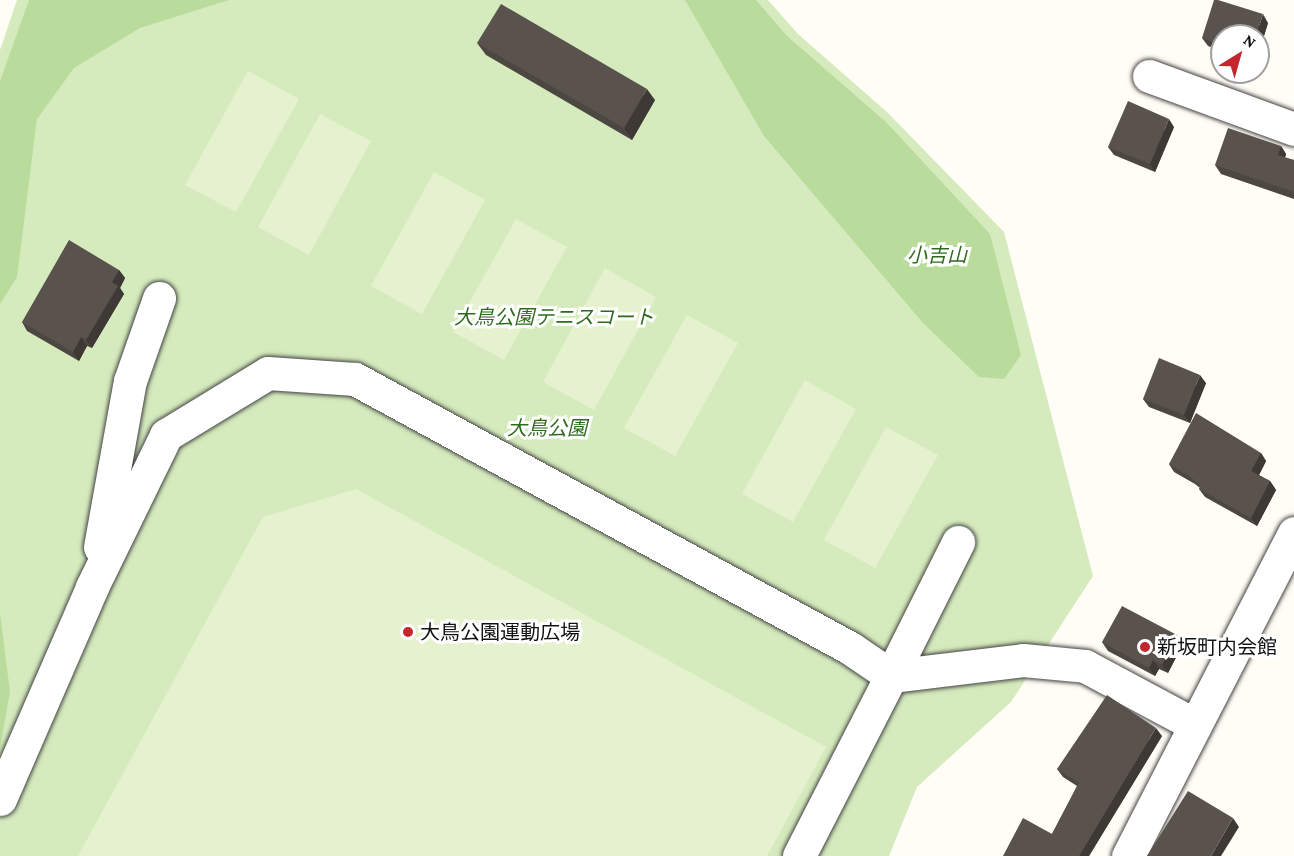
<!DOCTYPE html>
<meta charset="utf-8">
<style>
body{margin:0}
#map{position:relative;width:1294px;height:856px;overflow:hidden;background:#fffdf5;font-family:"Crimson Pro","Noto Sans JP",serif}
div>[style]{position:absolute}
[style*='--x']{left:calc(var(--x)*1px);top:calc(var(--y)*1px);width:calc(var(--w)*1px);rotate:calc(var(--a)*1deg)}
.green>*{inset:0;background:#d5ebbd}
.forest>*{inset:0;background:#b9dc9c}
.pitch>*{inset:0;background:#e6f2cf}
.roads{filter:drop-shadow(0 0 2px #444) drop-shadow(0 0 2px #444)}
.minor>*{height:33px;margin:-16.5px;padding:0 16.5px;transform-origin:16.5px;border-radius:16.5px;background:#fff}
.wall>*{inset:0;background:#4d4742}
.shaded-wall>*{inset:0;background:#3f3936}
.building>*{inset:0;background:#5a524d}
.dots>*{width:16px;height:16px;translate:-50% -50%;box-sizing:border-box;border:3px solid #fff;border-radius:50%}
span{translate:-50% -50%;white-space:nowrap;text-align:center;line-height:1.15;-webkit-text-stroke:6px #fff;paint-order:stroke}
.park-label{font-size:20px;color:#2f6b1f;font-style:italic}
.poi-label{font-size:20px;color:#111}
.left{translate:0 -50%;text-align:left}
.north{position:absolute;left:1210px;top:24px;width:60px;height:60px;box-sizing:border-box;background:#fff;border:2px solid #a0a0a0;border-radius:50%;rotate:37deg;font-size:16px;font-weight:700;line-height:24px;text-align:center;color:#111}
.north::after{content:'';display:block;margin:auto;width:21px;height:27px;background:#c4262e;clip-path:polygon(50% 0,100% 100%,50% 72%,0 100%)}
</style>
<div id="map">
<div class="green">
<i style="clip-path:polygon(17px 0,768px 0,798px 34px,887px 112px,1004px 232px,1093px 576px,1011px 702px,917px 787px,889px 856px,0 856px,0 50px)"></i>
</div>
<div class="forest">
<i style="clip-path:polygon(29px 0,229px 0,140px 28px,74px 68px,37px 119px,17px 277px,0 304px,0 81px)"></i>
<i style="clip-path:polygon(685px 0,756px 0,787px 36px,886px 122px,990px 234px,1021px 355px,1004px 379px,979px 377px,923px 323px,764px 136px)"></i>
<i style="clip-path:polygon(0 613px,10px 692px,0 748px)"></i>
</div>
<div class="pitch">
<i style="clip-path:polygon(248px 71px,299px 99px,236px 212px,185px 185px)"></i>
<i style="clip-path:polygon(320px 114px,371px 141px,309px 255px,258px 227px)"></i>
<i style="clip-path:polygon(434px 172px,485px 200px,422px 314px,371px 286px)"></i>
<i style="clip-path:polygon(516px 219px,567px 247px,504px 360px,453px 332px)"></i>
<i style="clip-path:polygon(605px 268px,656px 297px,594px 410px,543px 382px)"></i>
<i style="clip-path:polygon(687px 315px,738px 343px,675px 456px,624px 428px)"></i>
<i style="clip-path:polygon(805px 380px,856px 409px,793px 522px,742px 494px)"></i>
<i style="clip-path:polygon(886px 427px,938px 455px,875px 568px,824px 540px)"></i>
<i style="clip-path:polygon(356px 489px,826px 747px,767px 856px,78px 856px,263px 517px)"></i>
</div>
<div class="roads">
<div class="minor">
<i style="--x:1149;--y:76;--w:154;--a:20.1"></i>
<i style="--x:100;--y:547;--w:169;--a:-79.8"></i>
<i style="--x:130;--y:381;--w:88;--a:-70.7"></i>
<i style="--x:891;--y:676;--w:133;--a:-6.9"></i>
<i style="--x:1023;--y:660;--w:62;--a:5.5"></i>
<i style="--x:1085;--y:666;--w:125;--a:28.2"></i>
<i style="--x:891;--y:676;--w:150;--a:-63.4"></i>
<i style="--x:0;--y:799;--w:231;--a:-66.5"></i>
<i style="--x:92;--y:587;--w:169;--a:-64"></i>
<i style="--x:166;--y:435;--w:119;--a:-31.3"></i>
<i style="--x:268;--y:373;--w:87;--a:3.9"></i>
<i style="--x:355;--y:379;--w:563;--a:28.52"></i>
<i style="--x:850;--y:648;--w:50;--a:34.3"></i>
<i style="--x:891;--y:676;--w:202;--a:117.1"></i>
<i style="--x:1128;--y:856;--w:363;--a:-62.8"></i>
</div>
</div>
<div class="wall">
<i style="clip-path:polygon(1268px 23px,1258px 55px,1258px 36px,1222px 36px,1222px 54px,1219px 50px,1208px 46px,1202px 38px)"></i>
<i style="clip-path:polygon(477px 43px,655px 100px,632px 140px,486px 55px)"></i>
<i style="clip-path:polygon(1174px 127px,1155px 172px,1114px 155px,1108px 147px)"></i>
<i style="clip-path:polygon(1281px 146px,1286px 154px,1285px 158px,1294px 160px,1294px 199px,1221px 174px,1215px 165px)"></i>
<i style="clip-path:polygon(119px 270px,125px 278px,120px 288px,124px 294px,92px 348px,87px 346px,79px 361px,27px 331px,22px 322px)"></i>
<i style="clip-path:polygon(1206px 383px,1190px 423px,1149px 407px,1143px 399px)"></i>
<i style="clip-path:polygon(1261px 453px,1266px 461px,1259px 475px,1270px 481px,1276px 490px,1257px 526px,1205px 497px,1199px 489px,1200px 488px,1195px 484px,1174px 472px,1169px 464px)"></i>
<i style="clip-path:polygon(1177px 635px,1183px 644px,1168px 673px,1159px 669px,1155px 676px,1108px 651px,1102px 642px)"></i>
<i style="clip-path:polygon(1162px 736px,1089px 856px,1003px 856px,1052px 834px,1077px 786px,1063px 777px,1057px 769px)"></i>
</div>
<div class="shaded-wall">
<i style="clip-path:polygon(1263px 14px,1268px 23px,1258px 55px,1258px 36px,1256px 36px)"></i>
<i style="clip-path:polygon(647px 89px,655px 100px,632px 140px,624px 128px)"></i>
<i style="clip-path:polygon(1169px 119px,1174px 127px,1155px 172px,1150px 164px)"></i>
<i style="clip-path:polygon(1281px 146px,1286px 154px,1283px 163px,1278px 155px)"></i>
<i style="clip-path:polygon(119px 270px,125px 278px,120px 288px,124px 294px,92px 348px,86px 340px,112px 282px)"></i>
<i style="clip-path:polygon(81px 337px,87px 346px,79px 361px,73px 352px)"></i>
<i style="clip-path:polygon(1200px 375px,1206px 383px,1190px 423px,1184px 415px)"></i>
<i style="clip-path:polygon(1261px 453px,1266px 461px,1257px 479px,1251px 471px)"></i>
<i style="clip-path:polygon(1270px 481px,1276px 490px,1257px 526px,1251px 518px)"></i>
<i style="clip-path:polygon(1177px 635px,1183px 644px,1168px 673px,1162px 665px)"></i>
<i style="clip-path:polygon(1153px 660px,1159px 669px,1155px 676px,1149px 668px)"></i>
<i style="clip-path:polygon(1156px 728px,1162px 736px,1089px 856px,1079px 856px)"></i>
<i style="clip-path:polygon(1233px 818px,1239px 827px,1221px 856px,1211px 856px)"></i>
</div>
<div class="building">
<i style="clip-path:polygon(1214px 0,1218px 0,1263px 14px,1256px 36px,1222px 36px,1222px 51px,1219px 50px,1220px 44px,1202px 38px)"></i>
<i style="clip-path:polygon(501px 4px,647px 89px,624px 128px,477px 43px)"></i>
<i style="clip-path:polygon(1128px 101px,1169px 119px,1150px 164px,1108px 147px)"></i>
<i style="clip-path:polygon(1228px 128px,1281px 146px,1278px 155px,1294px 160px,1294px 192px,1215px 165px)"></i>
<i style="clip-path:polygon(69px 240px,119px 270px,112px 282px,118px 286px,86px 340px,81px 337px,73px 352px,22px 322px)"></i>
<i style="clip-path:polygon(1159px 358px,1200px 375px,1184px 415px,1143px 399px)"></i>
<i style="clip-path:polygon(1196px 413px,1261px 453px,1251px 471px,1270px 481px,1251px 518px,1199px 489px,1201px 486px,1189px 476px,1169px 464px)"></i>
<i style="clip-path:polygon(1122px 606px,1177px 635px,1162px 665px,1153px 660px,1149px 668px,1102px 642px)"></i>
<i style="clip-path:polygon(1107px 695px,1156px 728px,1079px 856px,1003px 856px,1023px 818px,1052px 834px,1079px 783px,1057px 769px)"></i>
<i style="clip-path:polygon(1188px 791px,1233px 818px,1211px 856px,1147px 856px)"></i>
</div>
<div class="dots">
<i style="left:408px;top:632px;background:#c4262e"></i>
<i style="left:1145px;top:647px;background:#c4262e"></i>
</div>
<div class="park-label">
<span style="left:937px;top:255px">小吉山</span>
<span style="left:554px;top:317px">大鳥公園テニスコート</span>
<span style="left:547px;top:428px">大鳥公園</span>
</div>
<div class="poi-label">
<span class="left" style="left:420px;top:632px">大鳥公園運動広場</span>
<span class="left" style="left:1157px;top:647px">新坂町内会館</span>
</div>
<div class="north">N</div>
</div>
